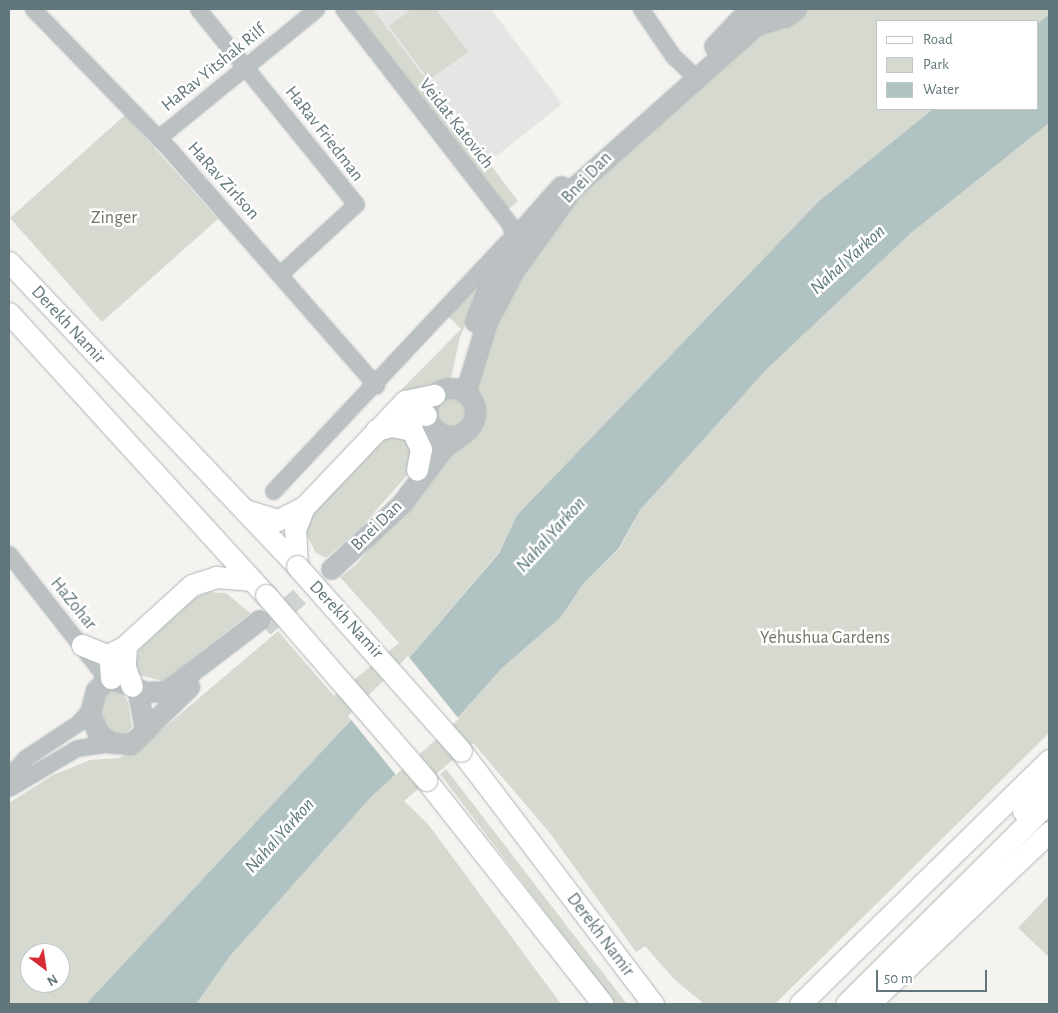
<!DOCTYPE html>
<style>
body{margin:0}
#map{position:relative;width:1058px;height:1013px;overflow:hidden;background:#f4f3f0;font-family:"Alegreya Sans",sans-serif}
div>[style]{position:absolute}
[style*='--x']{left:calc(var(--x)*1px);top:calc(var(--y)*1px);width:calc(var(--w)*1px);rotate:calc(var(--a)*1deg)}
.built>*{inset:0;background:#e5e5e4}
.green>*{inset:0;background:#d5d9d0}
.round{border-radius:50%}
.water>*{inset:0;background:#b1c2c2}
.pier>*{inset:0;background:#f4f3f0}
.tertiary-tunnel>*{height:19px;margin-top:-9.5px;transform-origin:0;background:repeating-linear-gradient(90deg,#cfd4d2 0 19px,transparent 0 28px)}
.roads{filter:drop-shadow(0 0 1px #adb5b7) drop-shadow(0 0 1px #adb5b7)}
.minor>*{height:15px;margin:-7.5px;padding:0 7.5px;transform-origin:7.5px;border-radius:7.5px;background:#bbc1c2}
.tertiary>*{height:19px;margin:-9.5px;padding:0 9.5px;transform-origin:9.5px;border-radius:9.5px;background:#bbc1c2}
.tertiary>.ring{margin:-9.5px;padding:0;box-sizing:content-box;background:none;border:19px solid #bbc1c2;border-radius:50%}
.secondary>*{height:21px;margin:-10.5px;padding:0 10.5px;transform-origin:10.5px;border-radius:10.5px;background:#fff}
.bridges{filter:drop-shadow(0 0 1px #adb5b7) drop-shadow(0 0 1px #adb5b7)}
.secondary-bridge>*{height:21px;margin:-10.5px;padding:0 10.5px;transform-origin:10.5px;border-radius:10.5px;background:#fff}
span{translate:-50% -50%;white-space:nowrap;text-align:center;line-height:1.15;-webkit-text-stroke:5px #fff;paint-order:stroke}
.street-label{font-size:18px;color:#61767a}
.park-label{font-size:18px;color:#6d7763}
.water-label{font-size:19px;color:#5b7676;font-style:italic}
.frame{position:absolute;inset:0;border:10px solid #61767a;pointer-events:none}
.legend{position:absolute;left:876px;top:20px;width:162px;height:90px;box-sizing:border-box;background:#fff;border:1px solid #c0c8ca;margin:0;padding:6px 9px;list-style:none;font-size:15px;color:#61767a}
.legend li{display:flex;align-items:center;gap:10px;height:25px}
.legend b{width:25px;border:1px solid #c0c8ca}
.north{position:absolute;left:20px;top:943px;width:50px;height:50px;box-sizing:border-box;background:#fff;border:1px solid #c0c8ca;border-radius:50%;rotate:149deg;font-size:14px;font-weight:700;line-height:20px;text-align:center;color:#61767a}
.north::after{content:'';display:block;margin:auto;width:18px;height:22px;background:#d82c35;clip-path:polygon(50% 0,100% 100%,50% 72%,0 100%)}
.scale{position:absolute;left:876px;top:970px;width:111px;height:22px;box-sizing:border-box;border:2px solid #61767a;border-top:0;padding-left:6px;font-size:15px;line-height:18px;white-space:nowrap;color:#61767a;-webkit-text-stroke:4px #fff;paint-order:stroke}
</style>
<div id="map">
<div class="built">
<i style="clip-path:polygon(373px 9px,491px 9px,562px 104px,489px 162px)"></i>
</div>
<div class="green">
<i style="clip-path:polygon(353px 9px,373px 9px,518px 201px,506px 211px)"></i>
<i style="clip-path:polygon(412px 9px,436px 9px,468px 52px,429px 80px,389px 26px)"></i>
<i style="clip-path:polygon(evenodd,803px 9px,1049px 9px,1049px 14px,1037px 24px,877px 21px,877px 109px,933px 109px,819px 201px,517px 515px,499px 552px,411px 656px,86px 1004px,9px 1004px,9px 803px,53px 775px,90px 760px,119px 758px,145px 744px,278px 631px,334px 696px,399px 643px,340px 577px,356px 565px,454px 447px,475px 433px,481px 421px,475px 384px,499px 311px,550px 231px,590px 186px,761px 31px,803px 9px,30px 953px,60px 953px,60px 983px,30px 983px,30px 953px)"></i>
<i style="clip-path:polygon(125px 115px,218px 219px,102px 322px,10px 218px)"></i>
<i style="clip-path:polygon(1049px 123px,1049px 733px,775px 1004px,704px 1004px,674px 979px,645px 946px,636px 952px,549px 832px,473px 743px,404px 801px,428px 824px,561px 1004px,196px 1004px,230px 956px,371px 797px,460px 715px,502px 668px,561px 617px,583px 584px,620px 548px,640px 510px,767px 369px,911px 233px)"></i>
<i style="clip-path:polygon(493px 262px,460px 337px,450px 383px,400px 391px,461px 329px,445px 313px)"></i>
<i class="round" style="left:437px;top:398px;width:30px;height:30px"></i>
<i style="clip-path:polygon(402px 431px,414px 450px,410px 472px,361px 527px,326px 558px,316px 553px,304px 530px,305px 521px,376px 444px)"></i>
<i style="clip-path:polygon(208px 592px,226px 593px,250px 613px,163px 681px,139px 675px,135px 664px,139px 650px,192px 599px)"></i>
<i style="clip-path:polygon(109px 689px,122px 691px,128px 702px,132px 727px,124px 737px,108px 732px,105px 726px,101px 705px)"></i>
<i style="clip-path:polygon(446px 769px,627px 1004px,615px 1004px,440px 774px)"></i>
<i style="clip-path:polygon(1049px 895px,1049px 957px,1018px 928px)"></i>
</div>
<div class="water">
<i style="clip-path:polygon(1049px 14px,1049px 123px,911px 233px,767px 369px,640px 510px,619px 548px,583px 584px,561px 617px,502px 668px,460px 715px,371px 797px,230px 956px,196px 1004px,86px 1004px,411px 656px,499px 553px,517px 515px,819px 201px,933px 109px,1037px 109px,1037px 24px)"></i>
</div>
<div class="pier">
<i style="clip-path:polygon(408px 656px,459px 719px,396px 775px,348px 716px)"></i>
</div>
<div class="tertiary-tunnel">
<i style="--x:264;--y:627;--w:89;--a:-40.9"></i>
</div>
<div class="roads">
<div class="minor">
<i style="--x:33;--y:9;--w:197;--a:45.8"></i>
<i style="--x:170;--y:150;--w:313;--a:48.8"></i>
<i style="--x:198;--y:9;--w:251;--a:51"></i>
<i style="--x:356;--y:204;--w:102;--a:137.4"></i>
<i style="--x:343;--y:9;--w:271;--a:52.2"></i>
<i style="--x:509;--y:223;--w:26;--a:69"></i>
<i style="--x:641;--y:9;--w:57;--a:55.8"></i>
<i style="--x:673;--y:56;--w:22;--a:43"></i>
<i style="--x:158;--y:138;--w:204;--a:-39.2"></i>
<i style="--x:273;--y:491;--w:342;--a:-46.8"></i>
<i style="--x:9;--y:554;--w:159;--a:51.9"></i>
<i style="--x:9;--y:776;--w:24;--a:-48"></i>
<i style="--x:25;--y:758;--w:64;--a:-33.4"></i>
<i style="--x:78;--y:723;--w:18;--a:-49"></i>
<i style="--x:9;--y:788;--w:79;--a:-30.5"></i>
<i style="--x:77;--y:748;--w:34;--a:-8"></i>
</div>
<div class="tertiary">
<i style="--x:765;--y:16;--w:19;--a:3"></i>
<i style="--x:784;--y:17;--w:14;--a:-34"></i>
<i style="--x:714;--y:46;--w:51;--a:-46.6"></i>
<i style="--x:475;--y:322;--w:53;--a:-68.8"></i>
<i style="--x:494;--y:273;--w:42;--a:-58.6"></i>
<i style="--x:516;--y:237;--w:68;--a:-48.6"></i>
<i class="ring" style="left:427px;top:388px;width:29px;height:29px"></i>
<i style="--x:465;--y:393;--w:75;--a:-73"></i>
<i style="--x:487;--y:321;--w:58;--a:-62.1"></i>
<i style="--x:514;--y:270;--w:101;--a:-54.3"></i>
<i style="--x:573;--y:188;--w:245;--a:-41.7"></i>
<i style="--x:756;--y:25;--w:21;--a:-17"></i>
<i style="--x:425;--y:460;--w:15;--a:-62"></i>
<i style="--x:432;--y:447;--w:18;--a:-90"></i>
<i style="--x:331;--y:569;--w:96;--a:-42.9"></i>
<i style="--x:401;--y:504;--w:70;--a:-53.1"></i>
<i style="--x:443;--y:448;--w:21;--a:-37"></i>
<i style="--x:137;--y:689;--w:42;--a:79"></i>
<i style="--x:145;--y:730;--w:20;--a:135"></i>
<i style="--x:131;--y:744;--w:20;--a:-177"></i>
<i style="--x:111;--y:743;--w:18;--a:-142"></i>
<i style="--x:97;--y:732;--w:21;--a:-109"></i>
<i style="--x:90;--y:712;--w:23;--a:-75"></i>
<i style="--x:96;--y:690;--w:16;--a:-45"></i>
<i style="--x:107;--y:679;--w:19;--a:12"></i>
<i style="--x:126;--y:683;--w:21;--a:25"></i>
<i style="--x:145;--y:692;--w:21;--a:-3"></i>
<i style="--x:166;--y:691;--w:117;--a:-37.4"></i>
<i style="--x:145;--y:730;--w:62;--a:-44.3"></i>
</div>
<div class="secondary">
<i style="--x:9;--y:262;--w:419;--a:46.5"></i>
<i style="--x:9;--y:313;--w:382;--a:47.7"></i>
<i style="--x:389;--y:422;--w:25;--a:-21"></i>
<i style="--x:412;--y:413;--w:14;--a:8"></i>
<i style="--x:376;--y:430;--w:16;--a:-15"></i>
<i style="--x:391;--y:426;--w:21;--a:11"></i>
<i style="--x:412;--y:430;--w:21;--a:65"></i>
<i style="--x:421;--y:449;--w:21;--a:101"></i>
<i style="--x:245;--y:510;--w:34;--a:17"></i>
<i style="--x:278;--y:520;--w:29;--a:-27"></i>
<i style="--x:304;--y:507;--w:146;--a:-46.4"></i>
<i style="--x:405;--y:401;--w:30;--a:-12"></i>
<i style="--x:297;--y:566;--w:36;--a:-93"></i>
<i style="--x:295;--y:530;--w:25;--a:-69"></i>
<i style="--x:82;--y:645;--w:27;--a:22"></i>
<i style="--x:107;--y:655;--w:19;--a:-25"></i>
<i style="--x:126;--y:645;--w:22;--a:93"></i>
<i style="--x:125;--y:667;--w:20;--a:70"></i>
<i style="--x:111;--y:678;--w:15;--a:-94"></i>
<i style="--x:110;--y:663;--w:9;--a:-58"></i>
<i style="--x:115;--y:655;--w:104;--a:-42.3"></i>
<i style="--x:192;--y:585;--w:25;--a:-18"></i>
<i style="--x:216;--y:577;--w:36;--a:5"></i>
<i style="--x:461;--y:751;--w:318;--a:52.8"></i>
<i style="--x:426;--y:780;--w:285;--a:51.7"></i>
<i style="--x:1023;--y:811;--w:40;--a:-50"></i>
<i style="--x:800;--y:1004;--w:349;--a:-44.4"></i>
<i style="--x:846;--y:1004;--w:286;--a:-44.9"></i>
<i style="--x:869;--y:1004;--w:249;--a:-43.7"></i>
</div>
</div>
<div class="bridges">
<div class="secondary-bridge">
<i style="--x:297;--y:566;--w:247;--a:48.4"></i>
<i style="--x:266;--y:595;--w:245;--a:49.1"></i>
</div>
</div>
<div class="street-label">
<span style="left:214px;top:68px;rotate:-39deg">HaRav Yitshak Rilf</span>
<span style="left:456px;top:124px;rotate:52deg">Veidat Katovich</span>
<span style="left:324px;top:134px;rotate:52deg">HaRav Friedman</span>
<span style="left:587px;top:178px;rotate:-46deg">Bnei Dan</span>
<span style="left:223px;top:181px;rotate:48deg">HaRav Zirlson</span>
<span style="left:68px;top:325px;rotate:47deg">Derekh Namir</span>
<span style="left:377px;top:526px;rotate:-44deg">Bnei Dan</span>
<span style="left:73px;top:604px;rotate:51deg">HaZohar</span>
<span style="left:346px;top:620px;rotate:47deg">Derekh Namir</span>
<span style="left:600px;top:935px;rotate:53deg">Derekh Namir</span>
</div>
<div class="park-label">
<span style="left:114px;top:218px">Zinger</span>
<span style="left:825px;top:638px">Yehushua Gardens</span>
</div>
<div class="water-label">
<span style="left:848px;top:260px;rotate:-42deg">Nahal Yarkon</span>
<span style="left:551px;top:535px;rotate:-48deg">Nahal Yarkon</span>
<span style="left:280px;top:836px;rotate:-48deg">Nahal Yarkon</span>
</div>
<div class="frame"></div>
<ul class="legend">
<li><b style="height:6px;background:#fff"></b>Road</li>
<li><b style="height:14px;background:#d5d9d0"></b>Park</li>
<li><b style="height:14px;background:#b1c2c2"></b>Water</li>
</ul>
<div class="north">N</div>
<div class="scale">50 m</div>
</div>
